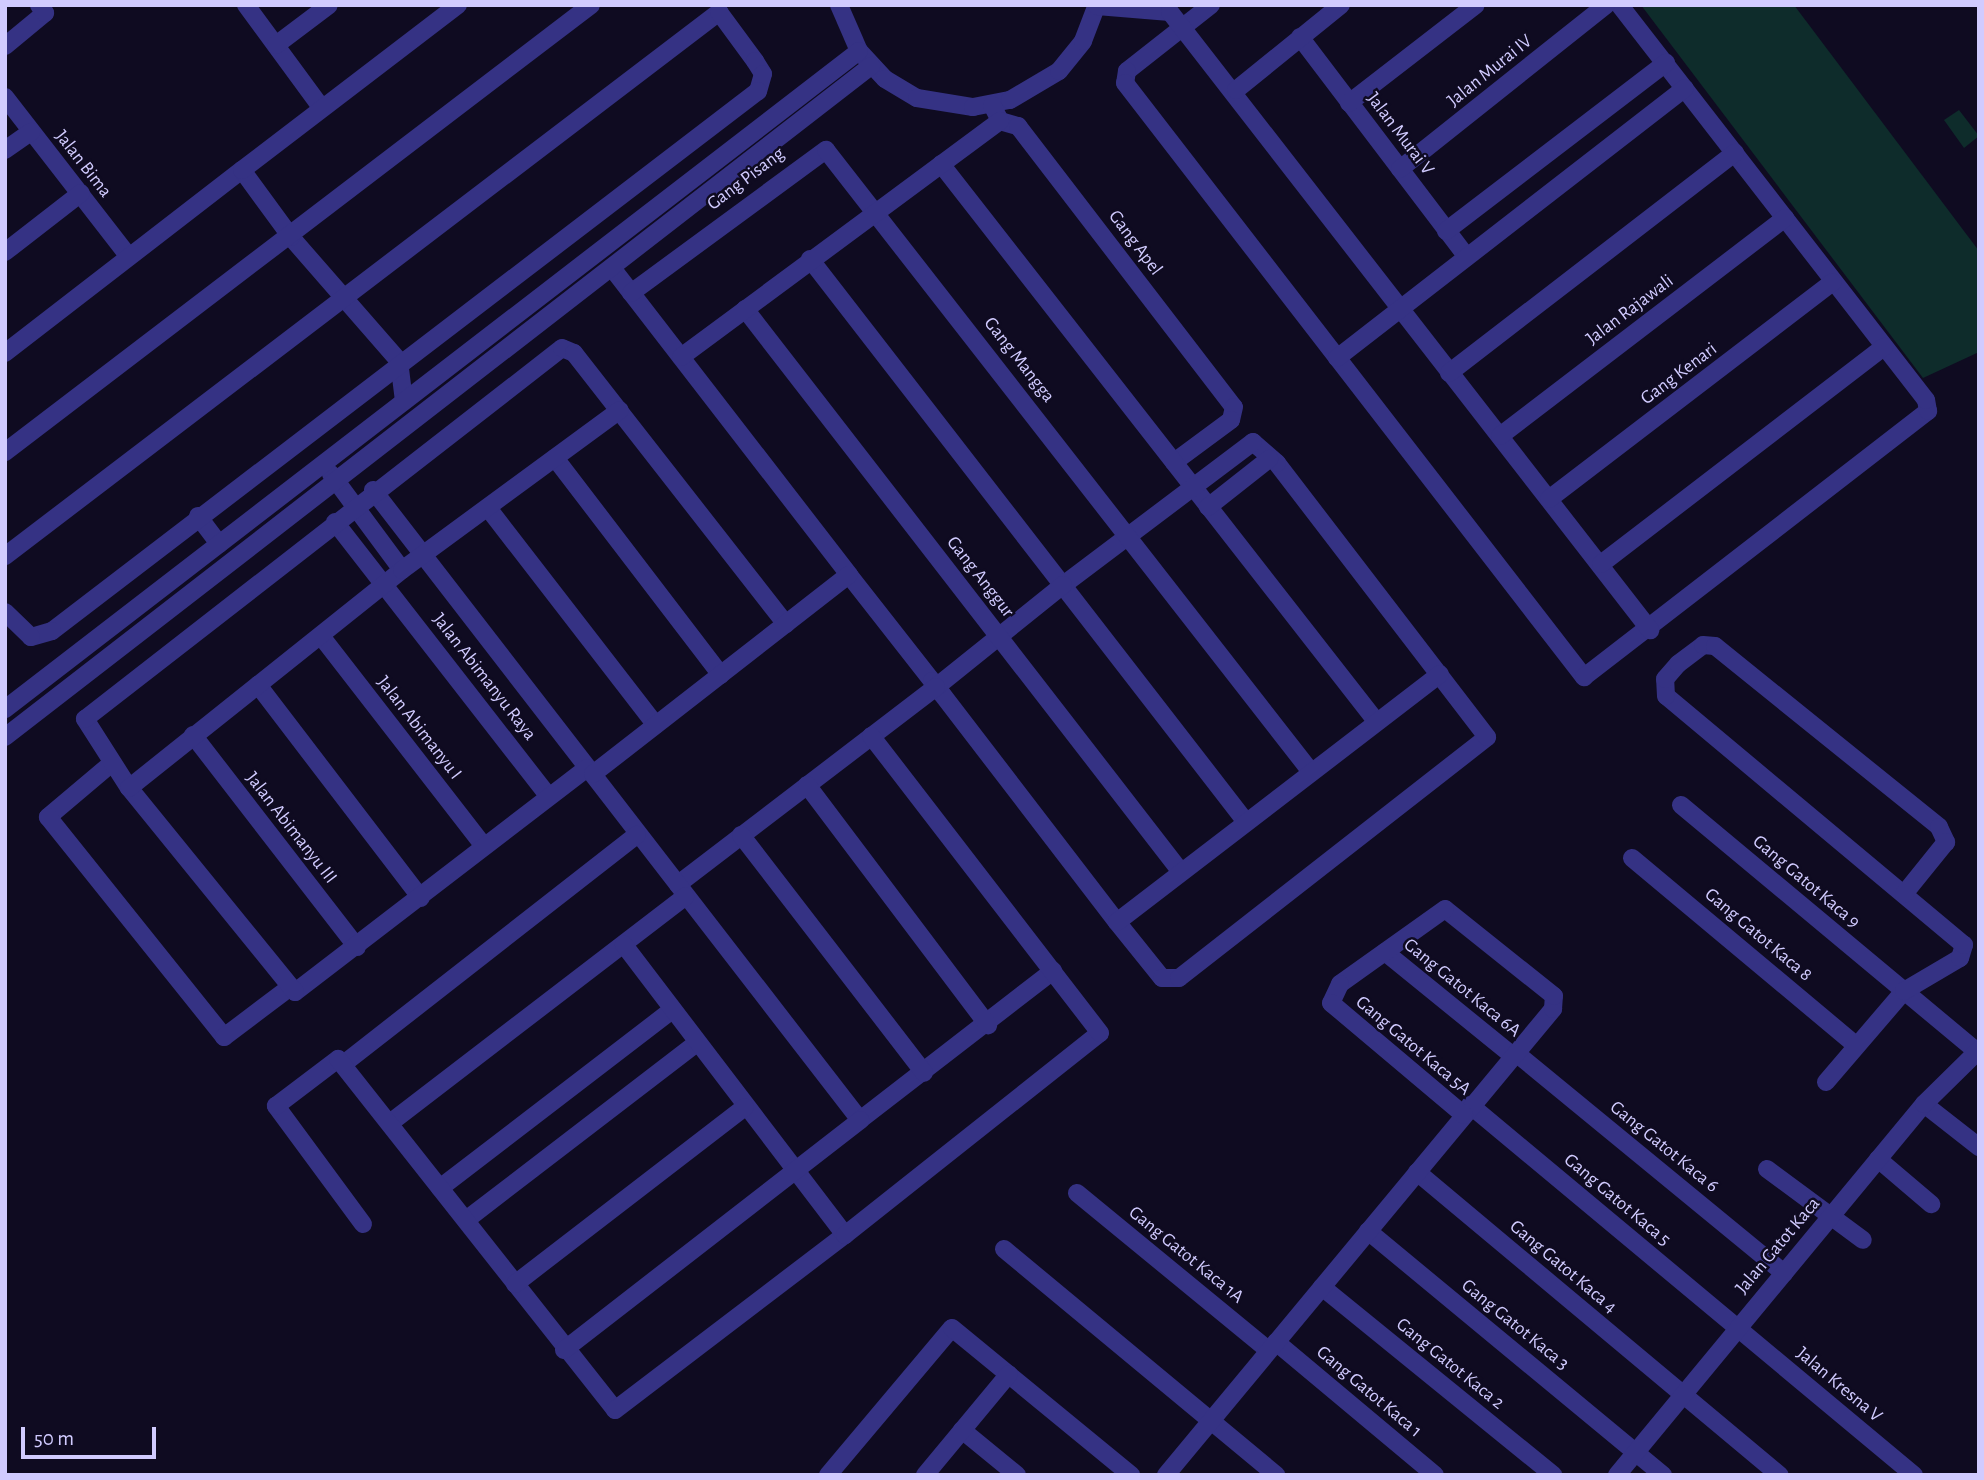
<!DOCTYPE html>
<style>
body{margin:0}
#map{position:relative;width:1984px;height:1480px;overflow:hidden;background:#0f0b21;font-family:"Alegreya Sans",sans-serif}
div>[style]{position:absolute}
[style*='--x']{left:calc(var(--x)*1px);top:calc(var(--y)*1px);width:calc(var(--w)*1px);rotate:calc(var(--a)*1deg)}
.green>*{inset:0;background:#0e2c2b}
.minor>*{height:18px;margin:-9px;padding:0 9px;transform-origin:9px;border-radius:9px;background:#353284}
span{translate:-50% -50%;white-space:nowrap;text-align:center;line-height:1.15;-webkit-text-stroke:5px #0f0b21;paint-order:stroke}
.street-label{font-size:19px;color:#d1cbff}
.frame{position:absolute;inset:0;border:7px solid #d1cbff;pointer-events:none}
.scale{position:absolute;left:21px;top:1427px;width:135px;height:32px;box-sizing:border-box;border:4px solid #d1cbff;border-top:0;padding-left:9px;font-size:21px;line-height:24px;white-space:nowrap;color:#d1cbff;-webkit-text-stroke:5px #0f0b21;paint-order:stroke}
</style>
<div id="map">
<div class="green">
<i style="clip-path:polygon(1641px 5px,1794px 5px,1979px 251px,1979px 352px,1923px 378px)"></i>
<i style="clip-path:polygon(1959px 110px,1979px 136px,1964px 148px,1944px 120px)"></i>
</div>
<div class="minor">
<i style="--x:246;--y:5;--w:127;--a:53.7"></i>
<i style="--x:839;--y:5;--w:50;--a:66.5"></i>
<i style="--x:859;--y:51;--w:38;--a:47"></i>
<i style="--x:885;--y:79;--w:37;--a:31"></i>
<i style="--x:917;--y:98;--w:57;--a:9.1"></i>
<i style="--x:973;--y:107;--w:38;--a:-11"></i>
<i style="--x:1010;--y:100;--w:57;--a:-30.6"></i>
<i style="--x:1059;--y:71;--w:38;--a:-51"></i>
<i style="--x:1083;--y:41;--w:39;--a:-69"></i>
<i style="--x:1211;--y:5;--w:107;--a:141.8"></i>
<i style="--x:1127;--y:71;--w:12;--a:99"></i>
<i style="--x:1125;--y:83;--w:751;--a:52.31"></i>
<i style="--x:1584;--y:677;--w:435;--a:-37.7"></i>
<i style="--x:1928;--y:411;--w:11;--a:-100"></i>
<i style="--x:1926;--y:400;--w:500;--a:-127.8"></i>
<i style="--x:1097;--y:6;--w:73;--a:4.7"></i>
<i style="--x:1170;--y:12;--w:783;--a:52.16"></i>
<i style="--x:1300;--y:37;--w:276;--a:52.8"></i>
<i style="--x:276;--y:45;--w:66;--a:-37"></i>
<i style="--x:5;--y:46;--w:52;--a:-39.5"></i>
<i style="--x:45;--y:13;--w:10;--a:-127"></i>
<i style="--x:1236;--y:90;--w:135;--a:-39"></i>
<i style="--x:5;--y:97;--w:202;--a:52.2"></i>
<i style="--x:1349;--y:103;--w:160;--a:-37.7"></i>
<i style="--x:992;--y:105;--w:18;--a:63"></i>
<i style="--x:1000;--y:121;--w:19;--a:16"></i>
<i style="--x:1018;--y:126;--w:354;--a:52.5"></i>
<i style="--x:1234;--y:407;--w:13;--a:103"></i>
<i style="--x:1231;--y:420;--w:71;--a:143.6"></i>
<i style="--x:5;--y:150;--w:32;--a:-35"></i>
<i style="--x:941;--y:164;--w:707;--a:52.01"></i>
<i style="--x:1400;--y:169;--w:263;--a:-38.5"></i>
<i style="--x:1446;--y:231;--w:277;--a:-37.4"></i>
<i style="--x:5;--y:252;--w:96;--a:-37.8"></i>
<i style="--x:810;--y:259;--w:712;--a:52.24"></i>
<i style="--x:612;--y:268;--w:388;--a:52.3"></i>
<i style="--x:849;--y:575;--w:135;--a:51.9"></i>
<i style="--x:932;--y:681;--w:7;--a:56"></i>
<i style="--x:936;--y:687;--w:9;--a:49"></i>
<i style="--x:942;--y:694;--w:287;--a:52.5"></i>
<i style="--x:1117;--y:922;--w:72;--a:51.2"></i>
<i style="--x:1162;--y:978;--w:17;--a:0"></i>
<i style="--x:1179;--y:978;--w:391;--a:-38"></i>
<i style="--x:1487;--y:737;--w:345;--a:-127.5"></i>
<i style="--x:1277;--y:463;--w:32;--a:-139"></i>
<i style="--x:1253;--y:442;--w:238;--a:143"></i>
<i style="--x:1063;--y:585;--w:163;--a:141.2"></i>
<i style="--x:936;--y:687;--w:325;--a:142.6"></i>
<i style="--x:631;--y:293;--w:242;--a:-36.3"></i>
<i style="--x:826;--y:150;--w:789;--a:52.05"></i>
<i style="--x:745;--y:309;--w:712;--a:52.24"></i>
<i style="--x:5;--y:353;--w:299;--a:-37.7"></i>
<i style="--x:681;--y:357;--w:397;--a:-36.5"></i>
<i style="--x:1337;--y:358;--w:440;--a:-37.8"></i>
<i style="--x:1449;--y:373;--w:361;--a:-37.6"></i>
<i style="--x:404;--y:401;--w:40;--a:-97.1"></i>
<i style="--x:399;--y:361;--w:164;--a:-131.1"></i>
<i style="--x:291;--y:237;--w:83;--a:-126.2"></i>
<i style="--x:242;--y:170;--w:272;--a:-37.4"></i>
<i style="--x:1500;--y:436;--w:359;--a:-37.4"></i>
<i style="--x:5;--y:452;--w:737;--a:-37.34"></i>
<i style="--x:555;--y:458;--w:273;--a:52.6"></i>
<i style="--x:331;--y:474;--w:119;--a:53.5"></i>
<i style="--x:373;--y:490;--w:796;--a:52.3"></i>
<i style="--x:860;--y:1120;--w:244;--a:-37.7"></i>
<i style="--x:1549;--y:499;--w:357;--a:-37.4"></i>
<i style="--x:1208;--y:507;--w:78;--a:-38.2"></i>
<i style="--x:488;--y:508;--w:274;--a:52.3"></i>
<i style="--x:198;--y:516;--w:35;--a:53"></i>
<i style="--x:335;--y:522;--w:347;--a:52.1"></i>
<i style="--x:5;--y:556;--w:898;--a:-37.3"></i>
<i style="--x:719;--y:12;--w:61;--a:53.7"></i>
<i style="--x:755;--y:61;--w:15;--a:58"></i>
<i style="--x:763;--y:74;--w:18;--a:106"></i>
<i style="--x:758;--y:91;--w:889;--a:142.59"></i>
<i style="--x:52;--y:631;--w:22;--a:164"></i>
<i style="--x:31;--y:637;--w:36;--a:-136"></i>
<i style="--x:1601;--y:564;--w:357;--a:-37.5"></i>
<i style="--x:321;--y:636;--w:266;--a:52.2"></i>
<i style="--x:258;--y:685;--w:268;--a:52.6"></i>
<i style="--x:5;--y:709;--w:1078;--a:-37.61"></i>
<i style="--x:193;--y:735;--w:268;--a:52.3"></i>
<i style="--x:5;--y:737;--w:1096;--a:-37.77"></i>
<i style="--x:112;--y:763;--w:84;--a:139.8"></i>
<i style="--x:48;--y:817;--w:282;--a:51.3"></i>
<i style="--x:224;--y:1037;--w:81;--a:-37"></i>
<i style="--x:587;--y:768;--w:368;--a:142.5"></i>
<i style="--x:295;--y:992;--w:263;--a:-129.1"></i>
<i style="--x:129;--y:788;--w:82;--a:-122.5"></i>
<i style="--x:85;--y:719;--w:604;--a:-37.87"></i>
<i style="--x:562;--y:348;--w:13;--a:23"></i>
<i style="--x:574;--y:353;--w:344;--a:52"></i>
<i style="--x:593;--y:774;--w:324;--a:-37.9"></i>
<i style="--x:807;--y:785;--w:301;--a:53"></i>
<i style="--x:129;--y:788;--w:349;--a:-38.6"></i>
<i style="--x:402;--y:570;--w:270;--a:-36.3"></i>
<i style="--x:1681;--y:805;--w:388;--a:39.8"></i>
<i style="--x:741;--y:835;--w:300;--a:52.4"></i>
<i style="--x:1632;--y:858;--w:292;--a:39.9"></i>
<i style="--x:1117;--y:922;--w:407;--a:-37.5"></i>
<i style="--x:1385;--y:952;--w:165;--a:39.1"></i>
<i style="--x:1516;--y:1053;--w:347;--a:39.4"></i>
<i style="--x:346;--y:1062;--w:369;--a:-38"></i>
<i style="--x:1826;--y:1082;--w:120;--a:-49.4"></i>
<i style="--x:1904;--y:991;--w:65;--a:-30.5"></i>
<i style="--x:1960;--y:958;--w:14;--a:-73"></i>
<i style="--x:1964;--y:945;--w:388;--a:-140.1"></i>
<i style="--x:1666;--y:696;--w:17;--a:-93"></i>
<i style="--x:1665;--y:679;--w:20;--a:-49"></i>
<i style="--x:1678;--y:664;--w:31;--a:-37"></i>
<i style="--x:1703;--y:645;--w:12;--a:5"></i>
<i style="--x:1715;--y:646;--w:288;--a:38.9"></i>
<i style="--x:1939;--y:827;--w:17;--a:65"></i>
<i style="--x:1946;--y:842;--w:67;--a:128.9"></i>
<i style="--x:1924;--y:1104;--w:70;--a:38"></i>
<i style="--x:1470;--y:1105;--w:578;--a:39.81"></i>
<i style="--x:390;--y:1123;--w:372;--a:-37.5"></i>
<i style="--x:1878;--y:1159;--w:70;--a:40.3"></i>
<i style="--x:1767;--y:1169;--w:119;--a:36.5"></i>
<i style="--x:1417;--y:1172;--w:473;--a:39.9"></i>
<i style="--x:440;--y:1188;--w:292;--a:-37.5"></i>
<i style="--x:1077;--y:1193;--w:247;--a:39.4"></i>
<i style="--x:466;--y:1220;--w:291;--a:-37.5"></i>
<i style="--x:363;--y:1224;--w:147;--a:-126.4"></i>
<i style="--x:276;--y:1106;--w:78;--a:-37.2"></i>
<i style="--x:338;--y:1059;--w:447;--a:51.7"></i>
<i style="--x:615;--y:1410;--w:289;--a:-37.3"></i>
<i style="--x:845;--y:1235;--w:365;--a:-127.3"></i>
<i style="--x:1368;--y:1231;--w:383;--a:39.6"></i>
<i style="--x:845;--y:1235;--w:325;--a:-38.4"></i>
<i style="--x:1100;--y:1033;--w:375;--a:-127.6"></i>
<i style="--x:1004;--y:1249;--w:354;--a:39.7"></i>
<i style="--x:515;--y:1284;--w:290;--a:-37.6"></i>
<i style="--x:1322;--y:1287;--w:298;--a:39.1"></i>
<i style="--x:1276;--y:1342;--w:207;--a:39.9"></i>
<i style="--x:564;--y:1350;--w:375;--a:-37.8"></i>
<i style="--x:962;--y:1430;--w:71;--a:39.3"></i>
<i style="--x:828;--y:1475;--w:192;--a:-49.9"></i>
<i style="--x:952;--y:1328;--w:232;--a:39.4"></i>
<i style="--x:925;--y:1475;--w:131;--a:-50.3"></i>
<i style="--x:1166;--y:1475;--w:606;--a:-50.29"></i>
<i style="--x:1553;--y:1009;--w:13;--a:-86"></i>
<i style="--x:1554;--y:996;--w:139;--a:-141.4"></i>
<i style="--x:1445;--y:909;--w:129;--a:144.5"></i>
<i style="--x:1340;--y:984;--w:21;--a:115"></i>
<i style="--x:1331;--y:1003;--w:174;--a:40.1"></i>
<i style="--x:1617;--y:1475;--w:482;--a:-50.4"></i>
<i style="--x:1924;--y:1104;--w:77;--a:-44.5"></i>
</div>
<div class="street-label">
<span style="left:1490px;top:71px;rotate:-39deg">Jalan Murai IV</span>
<span style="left:1400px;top:134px;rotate:53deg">Jalan Murai V</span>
<span style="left:83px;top:164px;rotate:52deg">Jalan Bima</span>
<span style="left:746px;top:179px;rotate:-37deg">Gang Pisang</span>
<span style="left:1135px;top:243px;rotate:53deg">Gang Apel</span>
<span style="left:1630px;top:310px;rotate:-37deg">Jalan Rajawali</span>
<span style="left:1019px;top:360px;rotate:52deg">Gang Mangga</span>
<span style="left:1679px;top:374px;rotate:-37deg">Gang Kenari</span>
<span style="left:980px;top:577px;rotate:52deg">Gang Anggur</span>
<span style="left:484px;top:677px;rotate:52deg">Jalan Abimanyu Raya</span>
<span style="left:419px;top:728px;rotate:52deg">Jalan Abimanyu I</span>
<span style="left:291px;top:828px;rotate:52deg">Jalan Abimanyu III</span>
<span style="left:1806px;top:882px;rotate:40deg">Gang Gatot Kaca 9</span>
<span style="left:1758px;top:935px;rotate:40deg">Gang Gatot Kaca 8</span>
<span style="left:1462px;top:988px;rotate:39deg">Gang Gatot Kaca 6A</span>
<span style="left:1413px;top:1046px;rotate:40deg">Gang Gatot Kaca 5A</span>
<span style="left:1664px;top:1147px;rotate:39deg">Gang Gatot Kaca 6</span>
<span style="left:1617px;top:1200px;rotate:40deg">Gang Gatot Kaca 5</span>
<span style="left:1778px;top:1246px;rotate:-50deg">Jalan Gatot Kaca</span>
<span style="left:1186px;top:1255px;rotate:39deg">Gang Gatot Kaca 1A</span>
<span style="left:1563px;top:1267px;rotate:40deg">Gang Gatot Kaca 4</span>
<span style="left:1515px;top:1325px;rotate:39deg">Gang Gatot Kaca 3</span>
<span style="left:1450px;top:1364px;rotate:39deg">Gang Gatot Kaca 2</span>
<span style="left:1839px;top:1385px;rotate:40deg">Jalan Kresna V</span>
<span style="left:1369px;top:1392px;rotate:40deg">Gang Gatot Kaca 1</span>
</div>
<div class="frame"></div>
<div class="scale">50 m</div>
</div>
